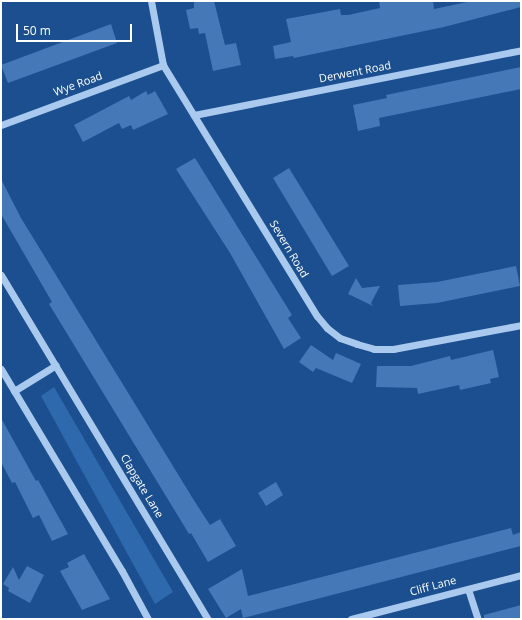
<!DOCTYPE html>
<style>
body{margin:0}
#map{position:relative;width:522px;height:620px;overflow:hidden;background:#1b4f8f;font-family:"Open Sans",sans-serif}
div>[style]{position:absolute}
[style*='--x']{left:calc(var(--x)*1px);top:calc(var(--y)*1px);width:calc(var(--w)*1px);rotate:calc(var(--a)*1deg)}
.green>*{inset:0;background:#2e69ad}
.building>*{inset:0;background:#4478b7}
.minor>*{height:7px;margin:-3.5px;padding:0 3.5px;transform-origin:3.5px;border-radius:3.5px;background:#a9c9ee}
span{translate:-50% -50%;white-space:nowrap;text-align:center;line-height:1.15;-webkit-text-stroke:3.5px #1b4f8f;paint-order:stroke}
.street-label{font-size:11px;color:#fff}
.frame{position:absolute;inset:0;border:2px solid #fff;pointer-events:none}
.scale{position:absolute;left:16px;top:24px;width:116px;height:18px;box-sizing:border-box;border:2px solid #fff;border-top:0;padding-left:5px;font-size:12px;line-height:14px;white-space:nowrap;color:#fff;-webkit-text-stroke:3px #1b4f8f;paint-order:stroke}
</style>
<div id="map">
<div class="green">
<i style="clip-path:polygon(54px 387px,173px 592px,155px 604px,41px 396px)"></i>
</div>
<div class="building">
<i style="clip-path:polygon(214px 1px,225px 45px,236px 43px,241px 65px,213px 71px,205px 33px,199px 34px,198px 28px,190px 29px,186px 10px,194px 8px,194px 2px)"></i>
<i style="clip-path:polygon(379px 1px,433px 1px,434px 9px,472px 1px,521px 1px,521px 7px,444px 27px,294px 58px,293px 56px,275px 59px,273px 46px,291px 42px,286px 19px,340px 9px,341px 15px,348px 15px,380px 8px)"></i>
<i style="clip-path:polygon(111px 24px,117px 43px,8px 83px,1px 65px)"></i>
<i style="clip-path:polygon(521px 67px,521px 89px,379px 118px,380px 126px,358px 131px,353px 105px,387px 98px,386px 95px)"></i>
<i style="clip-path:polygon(146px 91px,148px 95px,155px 91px,168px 114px,133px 130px,131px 125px,122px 129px,119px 123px,83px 142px,74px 125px,129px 96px,131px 100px)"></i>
<i style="clip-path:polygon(195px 158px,292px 315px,288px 318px,301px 338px,284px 349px,230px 253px,176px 169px)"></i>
<i style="clip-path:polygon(289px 168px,349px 266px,332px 276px,273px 178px)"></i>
<i style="clip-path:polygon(1px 179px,21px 218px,195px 502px,210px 525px,220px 519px,236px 546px,208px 562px,191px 533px,189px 534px,49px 304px,52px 302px,1px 214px)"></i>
<i style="clip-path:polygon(516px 266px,520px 286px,437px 303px,400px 306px,398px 285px,437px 282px)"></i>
<i style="clip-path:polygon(356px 278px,362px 288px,380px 286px,371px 303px,373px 306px,348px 294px)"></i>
<i style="clip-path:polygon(311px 345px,333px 360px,336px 353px,361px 364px,352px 383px,316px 368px,313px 372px,299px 362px)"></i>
<i style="clip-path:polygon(493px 350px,499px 377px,490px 379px,491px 383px,460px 390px,459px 385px,418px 394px,417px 388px,376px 387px,377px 366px,411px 366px,450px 356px,451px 360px)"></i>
<i style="clip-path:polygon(1px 418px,36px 481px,38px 480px,68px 534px,52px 541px,39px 515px,33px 518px,15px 482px,12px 483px,1px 462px)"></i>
<i style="clip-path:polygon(276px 482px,283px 495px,266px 506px,258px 493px)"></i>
<i style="clip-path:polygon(511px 528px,513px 535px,521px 532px,521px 546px,243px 618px,241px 609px,226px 618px,208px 589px,242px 569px,248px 596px)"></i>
<i style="clip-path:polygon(84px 554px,110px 599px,82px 610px,60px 571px,69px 567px,67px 563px)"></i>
<i style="clip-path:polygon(27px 566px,44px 575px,30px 603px,8px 591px,9px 588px,3px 584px,13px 567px,19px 580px)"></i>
<i style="clip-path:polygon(521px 605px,521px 619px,484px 619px,484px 615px)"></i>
</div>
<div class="minor">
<i style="--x:151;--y:1;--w:65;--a:79.4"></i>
<i style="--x:163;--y:65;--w:294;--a:58.5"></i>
<i style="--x:317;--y:316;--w:16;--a:50"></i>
<i style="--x:327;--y:328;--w:16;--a:38"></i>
<i style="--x:340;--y:338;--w:18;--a:19"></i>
<i style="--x:357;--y:344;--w:18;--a:16"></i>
<i style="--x:374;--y:349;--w:19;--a:0"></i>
<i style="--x:393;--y:349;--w:130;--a:-10.6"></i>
<i style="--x:194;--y:115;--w:333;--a:-11.2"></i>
<i style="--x:1;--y:125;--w:173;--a:-20.3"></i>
<i style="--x:1;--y:275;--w:401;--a:59"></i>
<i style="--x:1;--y:369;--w:235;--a:59.1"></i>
<i style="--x:122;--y:571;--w:55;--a:61.6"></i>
<i style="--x:14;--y:391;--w:49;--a:-31.8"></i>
<i style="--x:468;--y:589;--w:32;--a:72"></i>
<i style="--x:351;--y:619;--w:176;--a:-14.5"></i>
</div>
<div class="street-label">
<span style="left:355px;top:72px;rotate:-11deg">Derwent Road</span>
<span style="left:78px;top:84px;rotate:-20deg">Wye Road</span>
<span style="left:289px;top:249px;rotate:59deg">Severn Road</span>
<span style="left:142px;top:486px;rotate:59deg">Clapgate Lane</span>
<span style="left:433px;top:586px;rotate:-15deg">Cliff Lane</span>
</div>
<div class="frame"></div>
<div class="scale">50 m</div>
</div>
